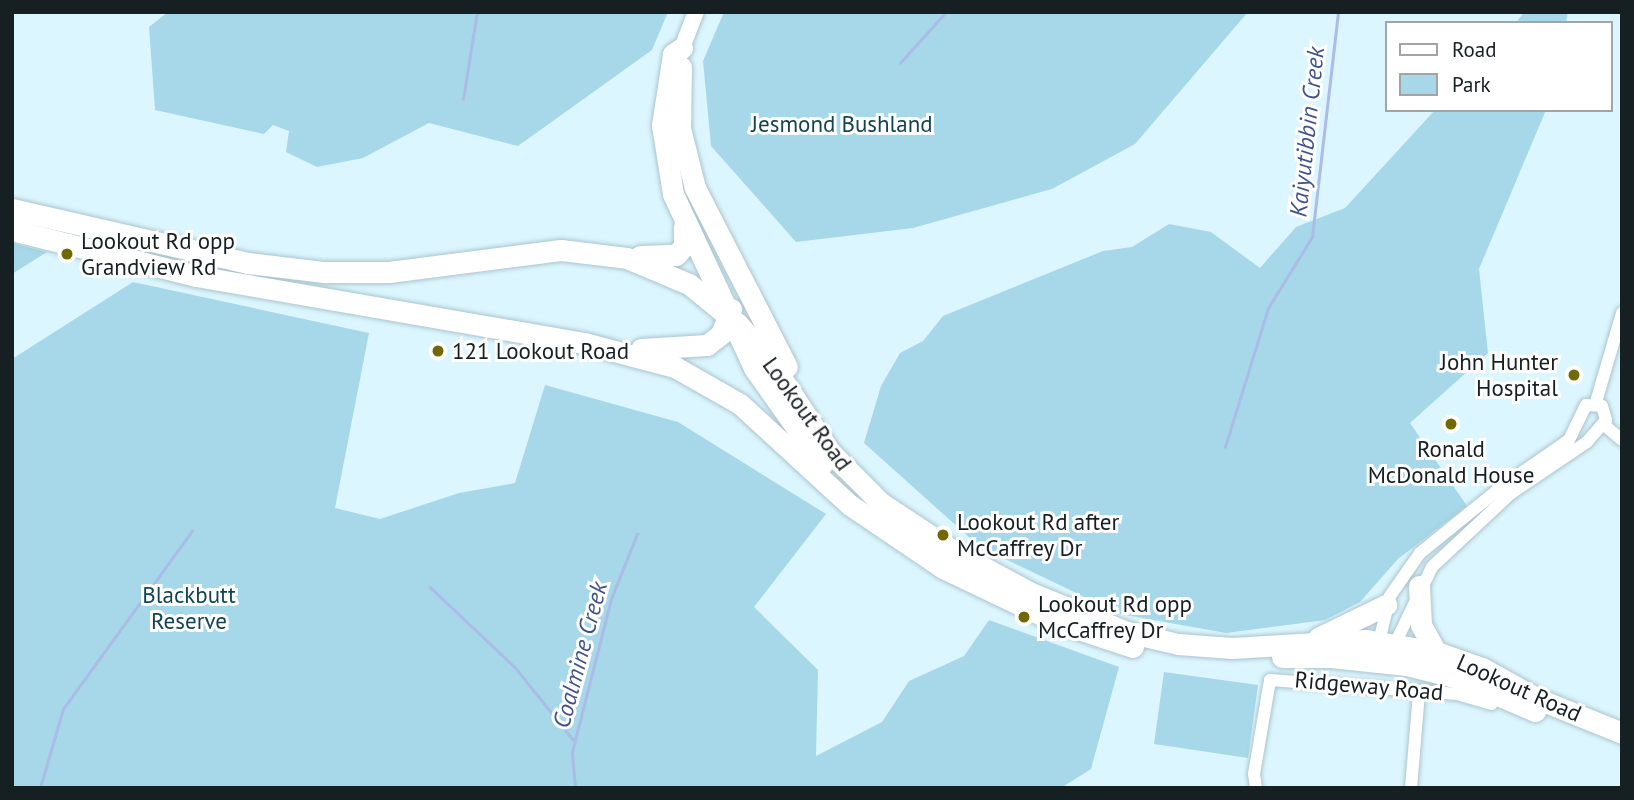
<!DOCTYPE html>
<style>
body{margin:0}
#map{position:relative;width:1634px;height:800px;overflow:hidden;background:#dcf6ff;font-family:"PT Sans",sans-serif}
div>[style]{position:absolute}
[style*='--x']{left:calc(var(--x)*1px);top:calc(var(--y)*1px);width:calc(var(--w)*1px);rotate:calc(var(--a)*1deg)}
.green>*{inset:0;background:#a6d8ea}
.stream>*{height:2.5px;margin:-1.25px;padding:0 1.25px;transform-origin:1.25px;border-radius:1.25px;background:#abbce7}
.roads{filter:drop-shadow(0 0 2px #abc4cd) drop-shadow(0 0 2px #abc4cd)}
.street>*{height:12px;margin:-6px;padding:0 6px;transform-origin:6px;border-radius:6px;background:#fff}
.secondary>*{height:16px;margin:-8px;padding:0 8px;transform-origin:8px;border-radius:8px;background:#fff}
.highway>*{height:21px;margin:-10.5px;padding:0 10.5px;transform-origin:10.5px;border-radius:10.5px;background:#fff}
.dots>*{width:19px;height:19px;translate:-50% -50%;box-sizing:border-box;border:4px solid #fff;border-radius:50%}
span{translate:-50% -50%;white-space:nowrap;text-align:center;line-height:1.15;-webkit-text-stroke:6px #fff;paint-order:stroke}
.park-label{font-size:23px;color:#124452}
.poi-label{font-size:23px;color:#161f22}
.left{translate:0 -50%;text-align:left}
.right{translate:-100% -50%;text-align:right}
.street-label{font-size:23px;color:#161f22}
.water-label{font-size:24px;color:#40538b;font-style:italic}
.frame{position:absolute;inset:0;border:14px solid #161f22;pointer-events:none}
.legend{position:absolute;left:1385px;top:21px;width:228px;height:91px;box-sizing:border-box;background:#fff;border:2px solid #a2a5a7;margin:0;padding:9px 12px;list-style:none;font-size:21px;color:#161f22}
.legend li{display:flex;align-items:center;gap:14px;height:35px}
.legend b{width:35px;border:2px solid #a2a5a7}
</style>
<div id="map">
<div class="green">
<i style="clip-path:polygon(168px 12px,668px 12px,652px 50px,518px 146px,429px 123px,363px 158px,317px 167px,286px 152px,289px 131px,273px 125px,264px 134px,155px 110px,149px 27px)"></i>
<i style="clip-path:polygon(724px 12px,1248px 12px,1135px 144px,1052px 189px,913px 228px,796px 242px,711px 146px,703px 61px)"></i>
<i style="clip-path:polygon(1524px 12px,1568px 12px,1566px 23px,1516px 23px)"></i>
<i style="clip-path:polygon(1435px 110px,1546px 110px,1479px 269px,1488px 353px,1410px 423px,1467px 506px,1398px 559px,1360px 602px,1325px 620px,1226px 633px,1120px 614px,980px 547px,864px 443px,881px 386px,900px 353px,923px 341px,943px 316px,1103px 251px,1132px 247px,1169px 224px,1211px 232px,1260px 268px,1296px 227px,1345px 208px)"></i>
<i style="clip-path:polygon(12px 243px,47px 252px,12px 274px)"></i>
<i style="clip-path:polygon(133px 282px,369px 333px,335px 508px,380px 519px,459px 493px,515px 483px,545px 385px,678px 422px,826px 514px,754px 607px,818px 670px,816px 756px,882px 722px,909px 681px,964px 656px,989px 620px,1119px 667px,1091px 769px,1061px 788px,12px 788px,12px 359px)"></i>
<i style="clip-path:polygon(1164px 672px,1258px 685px,1248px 758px,1154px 744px)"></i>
</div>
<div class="stream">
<i style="--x:900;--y:63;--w:69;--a:-48"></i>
<i style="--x:463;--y:99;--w:88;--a:-80.9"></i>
<i style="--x:1225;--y:447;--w:145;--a:-72.8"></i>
<i style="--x:1268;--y:308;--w:84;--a:-58.2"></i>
<i style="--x:1312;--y:237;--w:226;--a:-83.4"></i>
<i style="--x:430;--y:587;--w:117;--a:43.3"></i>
<i style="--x:515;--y:667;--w:96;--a:51.3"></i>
<i style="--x:40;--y:788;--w:82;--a:-73.8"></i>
<i style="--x:63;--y:709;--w:220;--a:-54.1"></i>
<i style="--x:575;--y:788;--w:36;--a:-95"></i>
<i style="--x:572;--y:752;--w:158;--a:-75.7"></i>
<i style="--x:611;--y:599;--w:70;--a:-68.2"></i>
</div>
<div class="roads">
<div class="street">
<i style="--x:1596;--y:402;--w:93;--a:-73.7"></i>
<i style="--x:1603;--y:424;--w:25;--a:40"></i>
<i style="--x:1378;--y:646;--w:51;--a:-76.5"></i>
<i style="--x:1390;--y:596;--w:52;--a:-55.1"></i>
<i style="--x:1420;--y:553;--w:108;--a:-39"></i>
<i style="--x:1504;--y:485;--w:79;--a:-34.7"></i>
<i style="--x:1569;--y:440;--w:39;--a:-64"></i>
<i style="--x:1586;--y:405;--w:16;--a:4"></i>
<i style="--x:1602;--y:406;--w:15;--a:74"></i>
<i style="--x:1606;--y:420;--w:29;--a:131"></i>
<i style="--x:1587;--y:442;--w:93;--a:146"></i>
<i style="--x:1510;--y:494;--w:107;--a:136.9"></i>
<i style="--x:1432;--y:567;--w:90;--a:115.7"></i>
<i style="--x:1256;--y:788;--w:14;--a:-98"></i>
<i style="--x:1254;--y:774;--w:95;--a:-80.3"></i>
<i style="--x:1270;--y:680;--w:188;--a:4.3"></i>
<i style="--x:1457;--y:694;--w:36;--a:16"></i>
<i style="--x:1411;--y:788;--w:95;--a:-85.2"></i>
</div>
<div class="secondary">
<i style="--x:682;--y:48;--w:39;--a:-69"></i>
</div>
<div class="highway">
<i style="--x:682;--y:48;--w:11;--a:146"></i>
<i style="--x:673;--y:54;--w:72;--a:98.8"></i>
<i style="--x:662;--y:125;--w:70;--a:80.9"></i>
<i style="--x:673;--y:194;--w:192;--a:65"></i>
<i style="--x:754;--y:368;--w:118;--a:54.7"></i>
<i style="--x:681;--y:67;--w:61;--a:90.9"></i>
<i style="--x:680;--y:128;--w:62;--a:76"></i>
<i style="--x:695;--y:188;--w:201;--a:62.8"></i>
<i style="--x:12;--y:209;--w:242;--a:12.9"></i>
<i style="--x:248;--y:263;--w:77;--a:6.8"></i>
<i style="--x:324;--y:272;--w:65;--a:0"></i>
<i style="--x:389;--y:272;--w:173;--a:-7.3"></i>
<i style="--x:561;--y:250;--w:66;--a:6.9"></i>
<i style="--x:627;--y:258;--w:67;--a:22.8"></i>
<i style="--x:689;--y:284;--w:63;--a:39.2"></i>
<i style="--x:738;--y:324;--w:50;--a:49"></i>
<i style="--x:771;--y:362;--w:108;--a:56.8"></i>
<i style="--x:830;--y:452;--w:72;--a:45"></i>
<i style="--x:881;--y:503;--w:89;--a:33.5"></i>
<i style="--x:955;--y:552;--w:86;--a:28.3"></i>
<i style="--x:1031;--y:593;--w:104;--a:22.1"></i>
<i style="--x:1127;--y:632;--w:52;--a:13.2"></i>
<i style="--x:1178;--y:644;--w:54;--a:4.2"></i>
<i style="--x:1232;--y:648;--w:134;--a:-3.4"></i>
<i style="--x:1366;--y:640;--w:71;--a:9.7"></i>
<i style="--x:1436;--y:652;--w:49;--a:19.2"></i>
<i style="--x:1482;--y:668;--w:64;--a:29"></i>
<i style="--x:1538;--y:699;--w:91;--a:22"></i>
<i style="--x:12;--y:230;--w:190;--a:14"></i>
<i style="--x:196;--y:276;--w:394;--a:9.8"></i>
<i style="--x:584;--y:343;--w:94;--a:14.8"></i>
<i style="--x:675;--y:367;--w:75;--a:29.6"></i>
<i style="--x:740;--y:404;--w:149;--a:42.6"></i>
<i style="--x:850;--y:505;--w:112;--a:34.1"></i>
<i style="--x:943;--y:568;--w:123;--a:25.5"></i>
<i style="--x:1054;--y:621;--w:83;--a:18.2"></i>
<i style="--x:640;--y:256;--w:36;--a:-2"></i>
<i style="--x:676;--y:255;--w:12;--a:-48"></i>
<i style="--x:684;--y:246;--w:20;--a:-90"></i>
<i style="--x:641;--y:349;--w:66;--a:-3.5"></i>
<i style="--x:707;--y:345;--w:18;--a:-38"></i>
<i style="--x:721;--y:334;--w:27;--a:-68"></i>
<i style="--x:1419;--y:586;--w:39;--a:87"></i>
<i style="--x:1421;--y:625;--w:31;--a:61"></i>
<i style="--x:1318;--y:638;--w:76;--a:-25.9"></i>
<i style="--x:1282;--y:657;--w:49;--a:0"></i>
<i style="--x:1331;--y:657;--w:76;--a:6"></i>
<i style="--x:1407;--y:665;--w:53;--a:14.3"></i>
<i style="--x:1458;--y:678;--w:84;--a:23.2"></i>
</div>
</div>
<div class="dots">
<i style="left:67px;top:254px;background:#726800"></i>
<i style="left:438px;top:351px;background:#726800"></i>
<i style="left:1574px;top:375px;background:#726800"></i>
<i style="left:1451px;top:424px;background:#726800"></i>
<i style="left:943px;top:535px;background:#726800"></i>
<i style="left:1024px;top:617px;background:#726800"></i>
</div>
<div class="park-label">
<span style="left:842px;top:124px">Jesmond Bushland</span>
<span style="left:189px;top:608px">Blackbutt<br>Reserve</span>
</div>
<div class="poi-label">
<span class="left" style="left:81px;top:254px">Lookout Rd opp<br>Grandview Rd</span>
<span class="left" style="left:452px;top:351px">121 Lookout Road</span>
<span class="right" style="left:1558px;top:375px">John Hunter<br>Hospital</span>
<span style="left:1451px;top:462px">Ronald<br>McDonald House</span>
<span class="left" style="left:957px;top:535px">Lookout Rd after<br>McCaffrey Dr</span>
<span class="left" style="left:1038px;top:617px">Lookout Rd opp<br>McCaffrey Dr</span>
</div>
<div class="street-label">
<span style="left:807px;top:414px;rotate:54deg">Lookout Road</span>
<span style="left:1369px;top:686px;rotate:5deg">Ridgeway Road</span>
<span style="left:1519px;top:688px;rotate:24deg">Lookout Road</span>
</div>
<div class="water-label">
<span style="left:1307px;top:132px;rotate:-84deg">Kaiyutibbin Creek</span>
<span style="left:580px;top:655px;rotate:-75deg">Coalmine Creek</span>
</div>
<div class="frame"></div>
<ul class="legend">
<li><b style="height:9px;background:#fff"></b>Road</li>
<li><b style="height:19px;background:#a6d8ea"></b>Park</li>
</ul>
</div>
